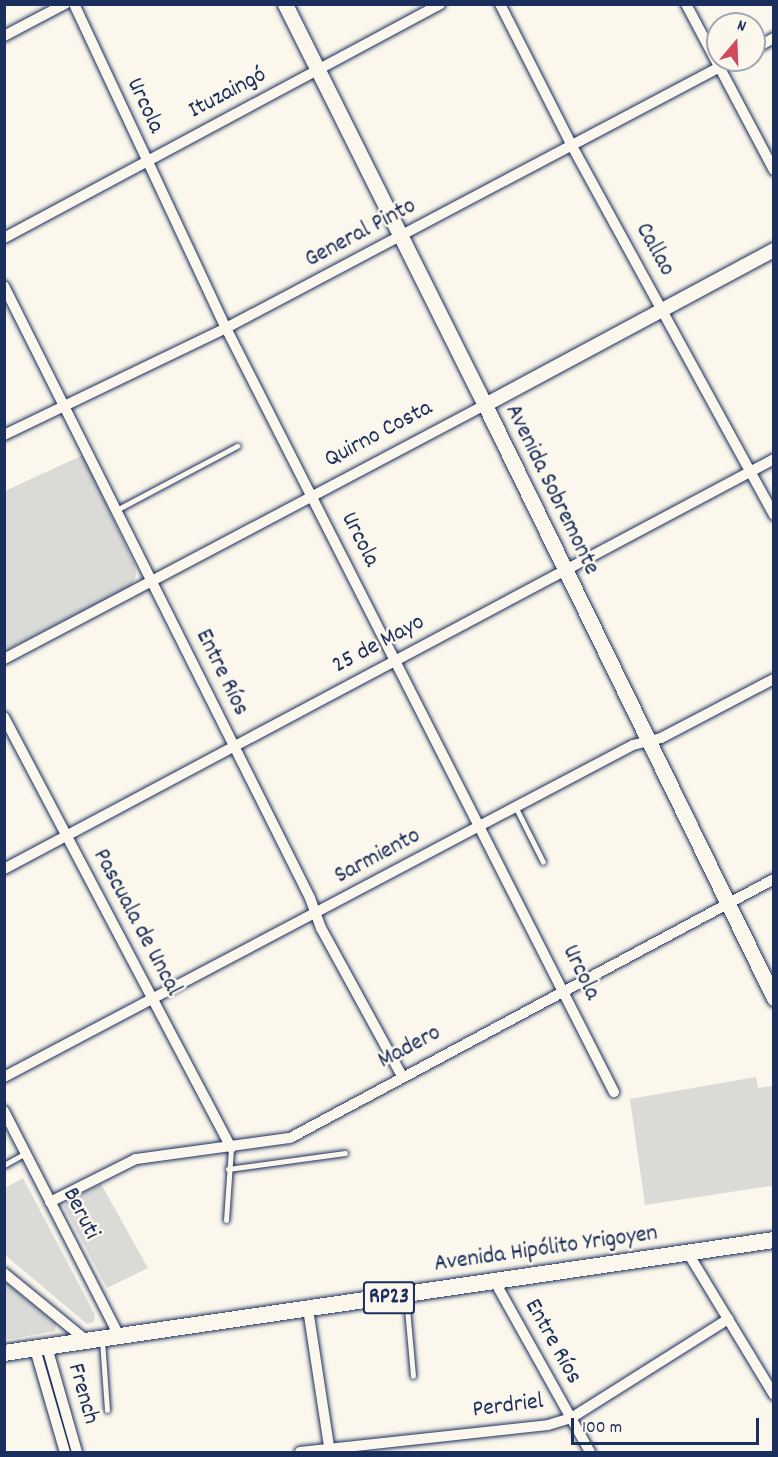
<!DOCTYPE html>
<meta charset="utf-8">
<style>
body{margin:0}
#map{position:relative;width:778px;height:1457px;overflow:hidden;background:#fbf7ec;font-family:Dekko,sans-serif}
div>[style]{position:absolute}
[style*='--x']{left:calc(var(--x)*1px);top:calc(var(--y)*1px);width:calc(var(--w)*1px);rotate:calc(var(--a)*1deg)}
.green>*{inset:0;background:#dadad7}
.roads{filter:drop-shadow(0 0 2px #1b2f5e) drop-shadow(0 0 2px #1b2f5e)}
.service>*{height:5px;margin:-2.5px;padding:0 2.5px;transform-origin:2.5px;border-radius:2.5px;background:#fbf7ec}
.minor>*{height:10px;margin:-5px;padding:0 5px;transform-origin:5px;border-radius:5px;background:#fbf7ec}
.tertiary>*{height:14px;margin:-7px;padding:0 7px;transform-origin:7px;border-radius:7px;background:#fbf7ec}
.secondary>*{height:15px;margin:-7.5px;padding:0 7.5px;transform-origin:7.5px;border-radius:7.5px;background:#fbf7ec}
.primary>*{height:16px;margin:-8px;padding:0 8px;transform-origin:8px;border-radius:8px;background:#fbf7ec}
span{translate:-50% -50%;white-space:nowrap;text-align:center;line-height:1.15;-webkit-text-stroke:5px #fbf7ec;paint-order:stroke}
.shield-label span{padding:2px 4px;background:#fbf7ec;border:2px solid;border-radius:4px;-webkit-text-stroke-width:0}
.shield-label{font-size:22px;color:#1b2f5e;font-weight:700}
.street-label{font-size:24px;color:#1b2f5e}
.frame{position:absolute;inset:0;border:6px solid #1b2f5e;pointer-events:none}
.north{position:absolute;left:706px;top:12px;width:60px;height:60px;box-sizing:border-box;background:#fbf7ec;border:2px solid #a1a7b3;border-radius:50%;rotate:19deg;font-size:16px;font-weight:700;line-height:24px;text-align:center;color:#1b2f5e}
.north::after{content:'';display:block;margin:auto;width:21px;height:27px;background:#d1495b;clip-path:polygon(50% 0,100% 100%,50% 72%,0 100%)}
.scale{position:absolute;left:571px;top:1418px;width:188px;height:27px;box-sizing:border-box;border:3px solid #1b2f5e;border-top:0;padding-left:8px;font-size:18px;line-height:21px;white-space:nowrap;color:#1b2f5e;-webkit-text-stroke:4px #fbf7ec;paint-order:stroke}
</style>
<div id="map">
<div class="green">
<i style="clip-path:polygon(83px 455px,135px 566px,136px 576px,131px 586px,5px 651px,5px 491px)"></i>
<i style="clip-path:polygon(756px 1077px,758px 1088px,773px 1086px,773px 1191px,771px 1186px,645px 1205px,630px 1099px)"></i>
<i style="clip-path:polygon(23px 1178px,95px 1315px,94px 1322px,87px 1324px,5px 1255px,5px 1188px)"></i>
<i style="clip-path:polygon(101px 1184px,148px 1268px,107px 1288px,64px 1207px,67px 1201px)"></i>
<i style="clip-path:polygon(4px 1281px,56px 1323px,55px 1331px,5px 1340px)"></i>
</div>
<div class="roads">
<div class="service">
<i style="--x:118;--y:509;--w:135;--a:-27.9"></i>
<i style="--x:516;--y:808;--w:60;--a:63.4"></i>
<i style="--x:4;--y:1165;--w:25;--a:-29"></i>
<i style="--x:228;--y:1169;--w:118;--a:-7.8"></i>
<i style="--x:226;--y:1220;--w:72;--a:-86"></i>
<i style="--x:406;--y:1297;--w:79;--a:84.9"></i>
<i style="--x:102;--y:1340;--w:70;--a:85.9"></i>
</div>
<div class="minor">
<i style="--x:74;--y:4;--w:358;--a:64.9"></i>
<i style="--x:226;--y:328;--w:857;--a:63.08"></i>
<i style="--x:500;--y:4;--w:159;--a:63.1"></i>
<i style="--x:572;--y:146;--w:421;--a:61.3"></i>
<i style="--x:686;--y:4;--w:188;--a:62.1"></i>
<i style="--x:4;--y:36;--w:69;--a:-27.7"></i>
<i style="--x:754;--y:49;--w:23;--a:-29"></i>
<i style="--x:4;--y:238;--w:495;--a:-28.2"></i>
<i style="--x:4;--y:286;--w:684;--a:63.43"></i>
<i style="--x:310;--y:898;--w:32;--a:70"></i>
<i style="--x:321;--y:928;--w:169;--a:61.3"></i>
<i style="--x:4;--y:435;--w:246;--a:-25.7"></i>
<i style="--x:226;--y:328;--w:573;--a:-27.86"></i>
<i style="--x:4;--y:659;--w:544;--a:-27.84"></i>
<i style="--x:4;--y:717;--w:487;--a:62.2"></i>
<i style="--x:4;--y:869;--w:872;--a:-28.03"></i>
<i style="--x:4;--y:1077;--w:711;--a:-27.83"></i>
<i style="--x:633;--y:745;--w:29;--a:-14"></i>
<i style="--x:661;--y:738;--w:127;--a:-27.6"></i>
<i style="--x:4;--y:1111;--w:253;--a:62.9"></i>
<i style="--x:50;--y:1202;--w:96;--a:-26.6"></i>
<i style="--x:136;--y:1159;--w:155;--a:-7.8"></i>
<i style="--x:290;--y:1138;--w:549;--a:-28.15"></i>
<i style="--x:688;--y:1253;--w:166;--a:58.8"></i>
<i style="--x:4;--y:1273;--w:107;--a:39.3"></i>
<i style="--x:495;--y:1282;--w:195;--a:60.8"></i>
<i style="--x:308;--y:1309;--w:145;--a:81.3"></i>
<i style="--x:47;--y:1347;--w:109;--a:74.1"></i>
<i style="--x:35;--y:1349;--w:107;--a:73.8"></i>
<i style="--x:300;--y:1452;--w:249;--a:-6.2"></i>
<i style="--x:548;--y:1425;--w:24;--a:-17"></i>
<i style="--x:571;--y:1418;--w:186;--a:-32.2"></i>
</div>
<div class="tertiary">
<i style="--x:485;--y:405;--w:328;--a:-28.2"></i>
</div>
<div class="secondary">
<i style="--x:285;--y:4;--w:448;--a:63.5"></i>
<i style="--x:485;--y:405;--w:660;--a:64.02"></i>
</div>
<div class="primary">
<i style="--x:4;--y:1353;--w:778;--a:-8.35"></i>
</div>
</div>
<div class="shield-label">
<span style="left:389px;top:1298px">RP23</span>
</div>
<div class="street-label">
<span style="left:228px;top:94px;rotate:-28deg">Ituzaingó</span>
<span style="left:144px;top:106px;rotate:65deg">Urcola</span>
<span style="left:361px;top:234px;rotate:-28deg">General Pinto</span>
<span style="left:654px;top:250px;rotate:61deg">Callao</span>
<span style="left:379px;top:435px;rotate:-28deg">Quirno Costa</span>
<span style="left:551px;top:490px;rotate:64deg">Avenida Sobremonte</span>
<span style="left:359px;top:540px;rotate:63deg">Urcola</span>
<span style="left:379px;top:645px;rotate:-28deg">25 de Mayo</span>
<span style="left:221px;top:673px;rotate:64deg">Entre Ríos</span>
<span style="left:378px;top:857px;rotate:-28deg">Sarmiento</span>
<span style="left:136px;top:923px;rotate:62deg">Pascuala de Uncal</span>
<span style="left:580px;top:973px;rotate:64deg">Urcola</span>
<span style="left:410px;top:1048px;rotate:-28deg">Madero</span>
<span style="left:80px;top:1214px;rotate:63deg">Beruti</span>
<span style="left:546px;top:1250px;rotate:-8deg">Avenida Hipólito Yrigoyen</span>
<span style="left:552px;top:1342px;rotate:61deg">Entre Ríos</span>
<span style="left:82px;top:1394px;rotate:74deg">French</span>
<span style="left:508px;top:1407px;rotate:-7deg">Perdriel</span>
</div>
<div class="frame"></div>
<div class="north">N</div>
<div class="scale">100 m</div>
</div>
